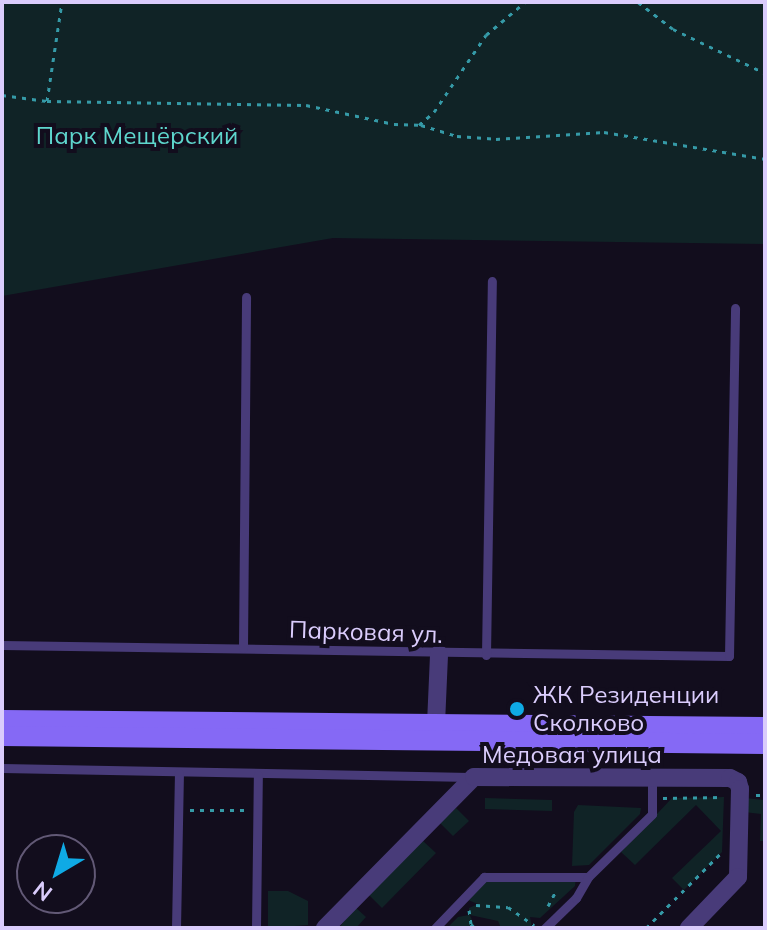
<!DOCTYPE html>
<meta charset="utf-8">
<style>
body{margin:0}
#map{position:relative;width:767px;height:930px;overflow:hidden;background:#120d1d;font-family:Mulish,sans-serif}
div>[style]{position:absolute}
[style*='--x']{left:calc(var(--x)*1px);top:calc(var(--y)*1px);width:calc(var(--w)*1px);rotate:calc(var(--a)*1deg)}
.green>*{inset:0;background:#102326}
.path>*{height:3px;margin-top:-1.5px;transform-origin:0;background:repeating-linear-gradient(90deg,#359aa7 0 4px,transparent 0 10px)}
.lane>*{height:9px;margin:-4.5px;padding:0 4.5px;transform-origin:4.5px;border-radius:4.5px;background:#483b79}
.street>*{height:18px;margin:-9px;padding:0 9px;transform-origin:9px;border-radius:9px;background:#483b79}
.secondary>*{height:20px;margin:-10px;padding:0 10px;transform-origin:10px;border-radius:10px;background:#8569f5}
.dots>*{width:22px;height:22px;translate:-50% -50%;box-sizing:border-box;border:4px solid #120d1d;border-radius:50%}
span{translate:-50% -50%;white-space:nowrap;text-align:center;line-height:1.15;-webkit-text-stroke:8px #120d1d;paint-order:stroke}
.park-label{font-size:24px;color:#5ed6cd}
.street-label{font-size:24px;color:#daccfc}
.poi-label{font-size:24px;color:#daccfc}
.left{translate:0 -50%;text-align:left}
.frame{position:absolute;inset:0;border:4px solid #daccfc;pointer-events:none}
.north{position:absolute;left:16px;top:834px;width:80px;height:80px;box-sizing:border-box;background:#120d1d;border:2px solid #625976;border-radius:50%;rotate:218deg;font-size:22px;font-weight:700;line-height:32px;text-align:center;color:#daccfc}
.north::after{content:'';display:block;margin:auto;width:28px;height:36px;background:#0faae5;clip-path:polygon(50% 0,100% 100%,50% 72%,0 100%)}
</style>
<div id="map">
<div class="green">
<i style="clip-path:polygon(2px 2px,765px 2px,765px 244px,333px 238px,2px 296px)"></i>
<i style="clip-path:polygon(724px 797px,722px 852px,684px 890px,672px 878px,721px 831px,696px 805px,635px 865px,621px 852px,672px 798px)"></i>
<i style="clip-path:polygon(485px 798px,552px 800px,552px 811px,485px 809px)"></i>
<i style="clip-path:polygon(745px 798px,765px 800px,765px 841px,760px 841px,761px 814px,744px 812px)"></i>
<i style="clip-path:polygon(578px 805px,641px 808px,640px 814px,589px 865px,572px 866px,574px 812px)"></i>
<i style="clip-path:polygon(456px 808px,469px 821px,453px 836px,440px 823px)"></i>
<i style="clip-path:polygon(423px 841px,436px 853px,382px 908px,369px 895px)"></i>
<i style="clip-path:polygon(484px 877px,576px 877px,575px 886px,540px 918px,530px 917px,532px 928px,501px 928px,498px 921px,470px 915px,475px 928px,447px 928px,458px 917px,469px 915px,469px 908px,478px 904px,463px 898px)"></i>
<i style="clip-path:polygon(268px 891px,288px 891px,308px 901px,308px 925px,268px 928px)"></i>
<i style="clip-path:polygon(355px 907px,366px 917px,356px 928px,339px 928px)"></i>
</div>
<div class="path">
<i style="--x:638;--y:2;--w:44;--a:37.6"></i>
<i style="--x:673;--y:29;--w:102;--a:25.6"></i>
<i style="--x:2;--y:95;--w:45;--a:7.6"></i>
<i style="--x:47;--y:101;--w:259;--a:0.9"></i>
<i style="--x:306;--y:105;--w:90;--a:12.2"></i>
<i style="--x:394;--y:124;--w:25;--a:2"></i>
<i style="--x:419;--y:125;--w:20;--a:-41"></i>
<i style="--x:434;--y:112;--w:93;--a:-56"></i>
<i style="--x:486;--y:35;--w:51;--a:-40.2"></i>
<i style="--x:47;--y:101;--w:100;--a:-81.4"></i>
<i style="--x:421;--y:125;--w:38;--a:17"></i>
<i style="--x:457;--y:136;--w:39;--a:4"></i>
<i style="--x:496;--y:139;--w:108;--a:-3.7"></i>
<i style="--x:604;--y:132;--w:163;--a:9.5"></i>
<i style="--x:756;--y:795;--w:9;--a:0"></i>
<i style="--x:663;--y:798;--w:60;--a:-1"></i>
<i style="--x:190;--y:810;--w:57;--a:0"></i>
<i style="--x:476;--y:905;--w:32;--a:4"></i>
<i style="--x:508;--y:907;--w:32;--a:35"></i>
<i style="--x:548;--y:906;--w:19;--a:-62"></i>
<i style="--x:469;--y:910;--w:14;--a:82"></i>
<i style="--x:471;--y:924;--w:6;--a:45"></i>
<i style="--x:646;--y:928;--w:107;--a:-45"></i>
</div>
<div class="lane">
<i style="--x:2;--y:645;--w:727;--a:0.87"></i>
<i style="--x:729;--y:656;--w:348;--a:-89"></i>
<i style="--x:243;--y:648;--w:351;--a:-89.5"></i>
<i style="--x:486;--y:655;--w:374;--a:-89.1"></i>
<i style="--x:2;--y:768;--w:468;--a:1.1"></i>
<i style="--x:176;--y:928;--w:155;--a:-88.9"></i>
<i style="--x:256;--y:928;--w:153;--a:-89.3"></i>
<i style="--x:435;--y:928;--w:71;--a:-46.1"></i>
<i style="--x:484;--y:877;--w:104;--a:0"></i>
<i style="--x:588;--y:877;--w:90;--a:-44.5"></i>
<i style="--x:652;--y:814;--w:36;--a:-90"></i>
<i style="--x:545;--y:928;--w:43;--a:-44.1"></i>
<i style="--x:576;--y:898;--w:24;--a:-60"></i>
</div>
<div class="street">
<i style="--x:436;--y:724;--w:70;--a:-87.5"></i>
<i style="--x:325;--y:928;--w:212;--a:-45.4"></i>
<i style="--x:474;--y:777;--w:256;--a:0.2"></i>
<i style="--x:730;--y:778;--w:9;--a:27"></i>
<i style="--x:738;--y:782;--w:7;--a:74"></i>
<i style="--x:740;--y:789;--w:88;--a:91.3"></i>
<i style="--x:738;--y:877;--w:71;--a:133.9"></i>
</div>
<div class="secondary">
<i style="--x:2;--y:720;--w:763;--a:0.53"></i>
<i style="--x:2;--y:736;--w:763;--a:0.6"></i>
</div>
<div class="dots">
<i style="left:517px;top:709px;background:#0faae5"></i>
</div>
<div class="park-label">
<span style="left:137px;top:136px">Парк Мещёрский</span>
</div>
<div class="street-label">
<span style="left:366px;top:632px;rotate:2deg">Парковая ул.</span>
<span style="left:572px;top:755px">Медовая улица</span>
</div>
<div class="poi-label">
<span class="left" style="left:533px;top:709px">ЖК Резиденции<br>Сколково</span>
</div>
<div class="frame"></div>
<div class="north">N</div>
</div>
